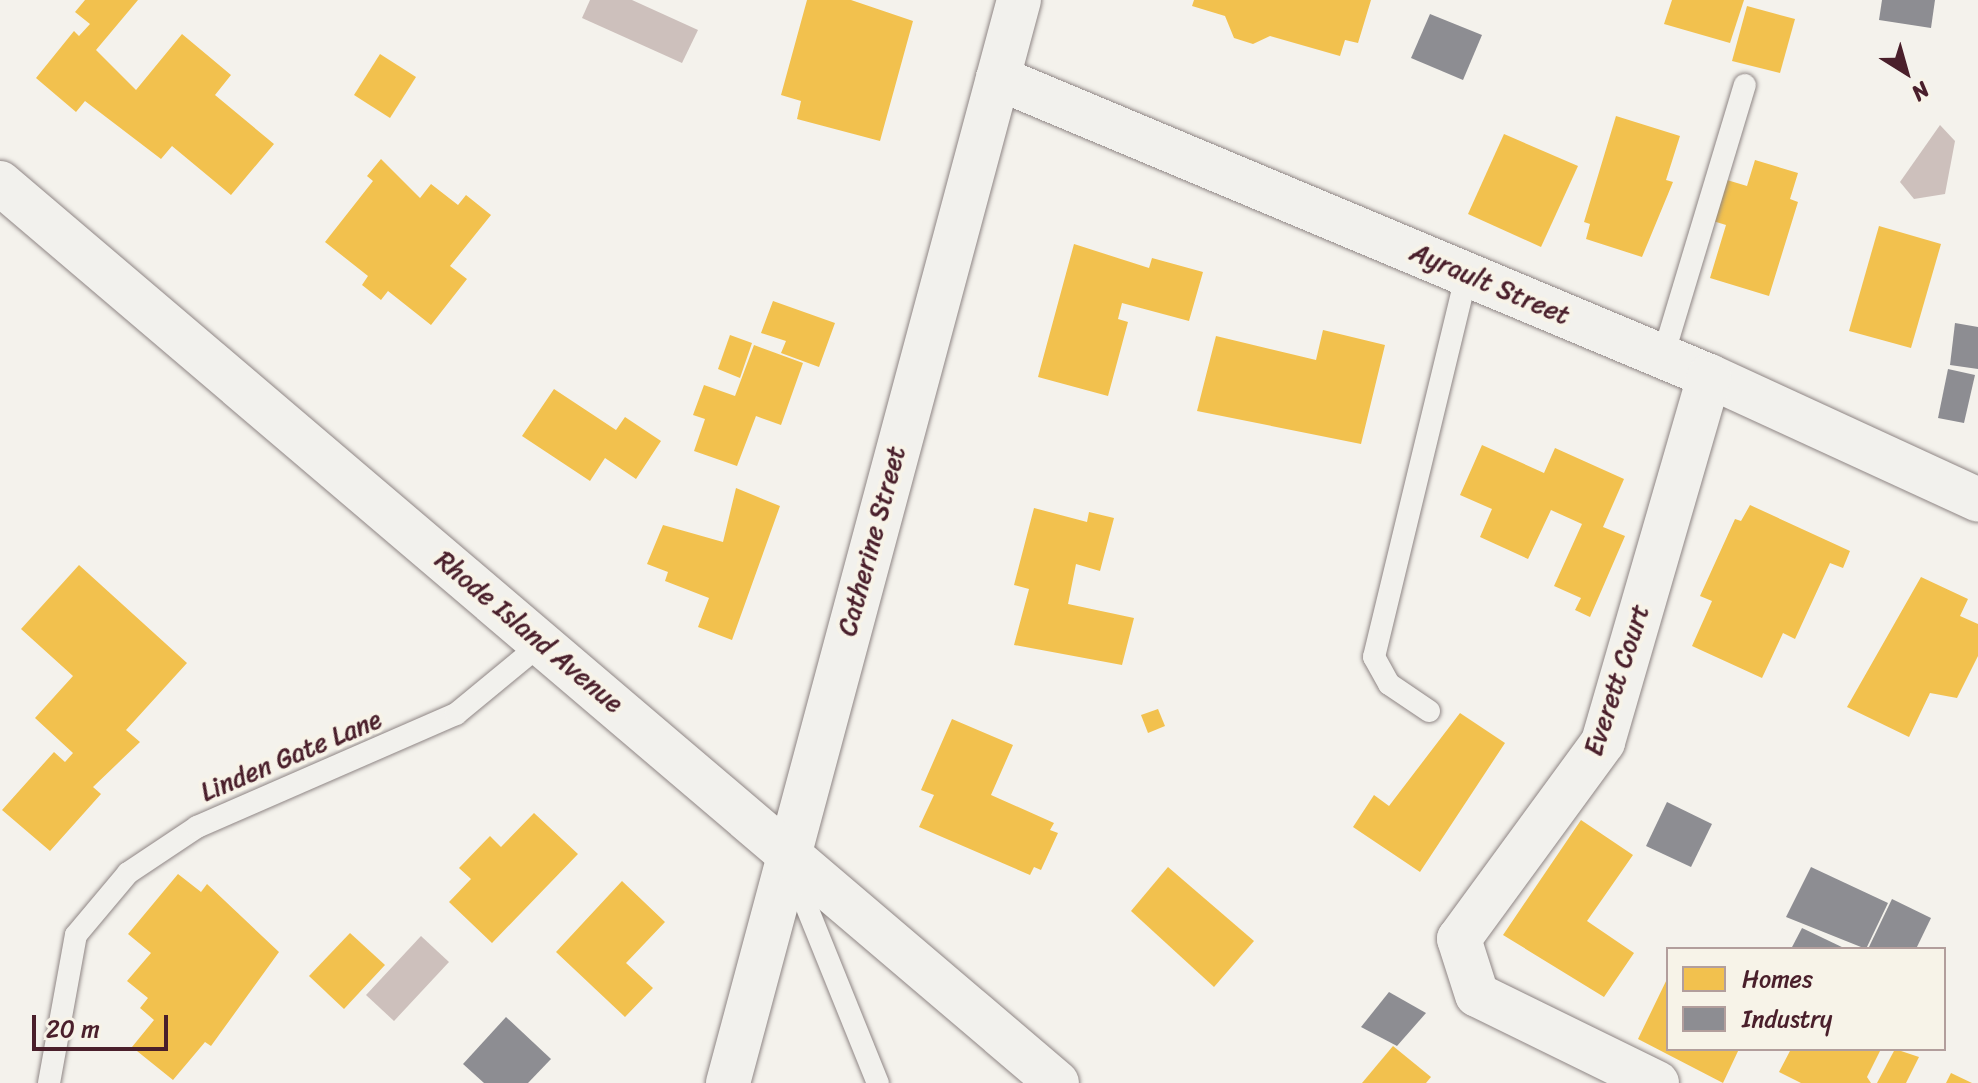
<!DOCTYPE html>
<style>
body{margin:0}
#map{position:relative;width:1978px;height:1083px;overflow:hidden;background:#f4f2ec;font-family:Sriracha,sans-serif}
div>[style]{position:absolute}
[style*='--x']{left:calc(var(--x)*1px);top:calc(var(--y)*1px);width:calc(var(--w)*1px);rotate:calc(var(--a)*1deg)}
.water>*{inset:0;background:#cdc0bc}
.homes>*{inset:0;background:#f2c14e}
.industry>*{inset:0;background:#8d8d92}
.roads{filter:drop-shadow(0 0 2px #8f8685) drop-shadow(0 0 2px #8f8685)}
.lane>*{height:22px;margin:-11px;padding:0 11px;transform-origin:11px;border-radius:11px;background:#f2f1ed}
.street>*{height:44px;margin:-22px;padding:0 22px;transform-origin:22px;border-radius:22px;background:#f2f1ed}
.secondary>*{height:44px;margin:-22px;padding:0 22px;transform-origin:22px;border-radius:22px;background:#f2f1ed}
span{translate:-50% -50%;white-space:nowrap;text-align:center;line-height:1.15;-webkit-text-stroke:8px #f7f3e8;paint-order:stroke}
.street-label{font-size:26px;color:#4a1f2b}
.legend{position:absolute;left:1666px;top:947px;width:280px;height:104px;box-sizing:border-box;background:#f7f3e8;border:2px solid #b29e9c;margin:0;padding:10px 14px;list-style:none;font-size:24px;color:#4a1f2b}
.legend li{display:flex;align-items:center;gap:16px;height:40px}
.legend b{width:40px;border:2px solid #b29e9c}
.north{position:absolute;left:1866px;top:32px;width:80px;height:80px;-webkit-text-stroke:6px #f7f3e8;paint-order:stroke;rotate:143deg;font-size:22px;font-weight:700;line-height:32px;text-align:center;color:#4a1f2b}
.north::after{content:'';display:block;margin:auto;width:28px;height:36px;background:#4a1f2b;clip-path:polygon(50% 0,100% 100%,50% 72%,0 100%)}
.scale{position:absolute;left:32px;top:1015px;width:136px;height:36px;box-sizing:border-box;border:4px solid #4a1f2b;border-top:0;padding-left:10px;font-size:24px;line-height:28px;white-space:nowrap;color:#4a1f2b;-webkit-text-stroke:6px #f7f3e8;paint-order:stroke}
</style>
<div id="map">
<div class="water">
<i style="clip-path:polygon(590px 0,632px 0,698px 30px,682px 63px,582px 18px)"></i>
<i style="clip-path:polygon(1940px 125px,1955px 141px,1945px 194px,1914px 199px,1900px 182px)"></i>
<i style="clip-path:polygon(421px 936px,449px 962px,394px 1021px,366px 995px)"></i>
</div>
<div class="homes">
<i style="clip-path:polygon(85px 0,138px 0,96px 50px,136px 90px,182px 34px,231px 75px,215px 95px,274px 144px,231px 195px,172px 146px,161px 159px,85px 101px,76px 112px,36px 78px,74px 31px,79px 36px,90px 24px,75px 12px)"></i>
<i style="clip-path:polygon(807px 0,851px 0,913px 21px,880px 141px,797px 119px,801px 101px,781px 95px)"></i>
<i style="clip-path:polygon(1194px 0,1371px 0,1358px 43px,1345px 40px,1340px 56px,1270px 36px,1253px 44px,1234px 38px,1225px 16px,1192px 6px)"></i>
<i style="clip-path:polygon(1672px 0,1744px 0,1730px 43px,1664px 24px)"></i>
<i style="clip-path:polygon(1747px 6px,1795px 19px,1780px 73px,1732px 61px)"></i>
<i style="clip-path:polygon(380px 54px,416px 77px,390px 118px,354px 95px)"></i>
<i style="clip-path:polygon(1616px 116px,1680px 136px,1666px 180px,1673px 182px,1642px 257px,1586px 239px,1590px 224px,1584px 222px)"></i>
<i style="clip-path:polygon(1504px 134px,1578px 166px,1541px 247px,1468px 214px)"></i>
<i style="clip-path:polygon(381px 159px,420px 198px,431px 184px,458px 205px,466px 195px,491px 215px,450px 266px,467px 279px,431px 325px,388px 291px,381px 300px,362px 285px,368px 276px,325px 242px,373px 181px,367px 176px)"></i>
<i style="clip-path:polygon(1755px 160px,1798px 173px,1790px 199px,1798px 202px,1769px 296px,1710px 278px,1726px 225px,1713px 221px,1727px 180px,1747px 186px)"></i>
<i style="clip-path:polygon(1879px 226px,1941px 244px,1911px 348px,1849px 331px)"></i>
<i style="clip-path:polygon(1074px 244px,1149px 268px,1152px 258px,1203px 272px,1189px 321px,1122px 303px,1118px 319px,1128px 322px,1108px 396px,1038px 377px)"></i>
<i style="clip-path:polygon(773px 301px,835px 323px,819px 367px,781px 353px,786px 341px,761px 333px)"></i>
<i style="clip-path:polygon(1323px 330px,1385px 345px,1361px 444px,1197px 411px,1216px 336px,1316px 360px)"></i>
<i style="clip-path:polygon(730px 335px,752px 343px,740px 378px,718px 369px)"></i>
<i style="clip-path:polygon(754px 345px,803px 363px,781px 425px,756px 416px,737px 466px,694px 451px,705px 419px,693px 415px,704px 385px,735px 396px)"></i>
<i style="clip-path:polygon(554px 389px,616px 430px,625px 417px,661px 441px,636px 479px,605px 458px,590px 481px,522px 436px)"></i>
<i style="clip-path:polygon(1482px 445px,1544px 473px,1555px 448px,1624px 479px,1603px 527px,1625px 536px,1590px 617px,1575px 610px,1581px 598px,1554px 586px,1582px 524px,1551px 510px,1528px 559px,1480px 537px,1492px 509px,1460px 495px)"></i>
<i style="clip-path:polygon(736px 488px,780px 506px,732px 640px,698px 627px,709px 598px,665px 581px,668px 572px,647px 564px,663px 525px,723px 542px)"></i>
<i style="clip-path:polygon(1750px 505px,1850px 551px,1843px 568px,1830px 563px,1795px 639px,1783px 633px,1762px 678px,1692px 646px,1712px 601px,1700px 596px,1735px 519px,1741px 521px)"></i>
<i style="clip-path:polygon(1034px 508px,1087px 522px,1089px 512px,1114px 518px,1100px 571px,1076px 564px,1068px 604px,1134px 618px,1122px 665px,1014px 645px,1029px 589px,1014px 585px)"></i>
<i style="clip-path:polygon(79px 565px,187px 663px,126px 730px,140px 742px,93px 787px,101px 794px,50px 851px,2px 810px,54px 752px,65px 762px,73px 753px,35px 718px,73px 676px,21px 629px)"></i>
<i style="clip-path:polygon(1921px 577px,1968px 599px,1960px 616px,1978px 624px,1978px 656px,1957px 698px,1930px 693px,1909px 737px,1847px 707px)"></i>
<i style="clip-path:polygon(1158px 709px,1165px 726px,1148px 733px,1141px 715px)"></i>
<i style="clip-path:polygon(1460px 713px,1505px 743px,1420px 872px,1353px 827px,1374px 795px,1389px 806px)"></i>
<i style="clip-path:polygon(952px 719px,1013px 745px,991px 795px,1054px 823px,1050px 830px,1058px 833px,1041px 870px,1034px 867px,1030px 875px,919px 827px,934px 795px,921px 790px)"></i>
<i style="clip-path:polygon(534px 813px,578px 854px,492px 943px,449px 902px,471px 879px,459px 868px,490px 836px,501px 847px)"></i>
<i style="clip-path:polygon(1581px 820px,1633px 855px,1587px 921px,1634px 953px,1604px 997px,1503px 935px)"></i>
<i style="clip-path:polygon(1168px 867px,1254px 941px,1214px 987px,1131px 911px)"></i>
<i style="clip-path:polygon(178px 874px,201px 892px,207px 884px,279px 952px,211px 1046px,205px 1042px,173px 1080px,132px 1047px,154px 1020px,140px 1008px,148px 998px,127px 981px,151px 953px,128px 934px)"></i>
<i style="clip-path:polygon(622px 881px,665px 922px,626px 963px,653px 988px,625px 1017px,556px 952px)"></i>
<i style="clip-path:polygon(350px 933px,385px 965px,344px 1009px,309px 976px)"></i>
<i style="clip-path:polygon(1668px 977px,1668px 1049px,1739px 1049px,1723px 1083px,1638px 1039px)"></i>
<i style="clip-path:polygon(1393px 1046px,1431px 1077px,1426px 1083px,1362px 1083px)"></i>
<i style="clip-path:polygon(1791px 1049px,1881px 1049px,1867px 1077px,1871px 1083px,1801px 1083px,1779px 1072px)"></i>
<i style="clip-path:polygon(1895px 1049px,1919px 1057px,1906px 1083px,1877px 1083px)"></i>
<i style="clip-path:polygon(1951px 1073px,1972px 1083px,1946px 1083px)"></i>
</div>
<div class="industry">
<i style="clip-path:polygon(1882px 0,1935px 0,1931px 28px,1879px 20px)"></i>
<i style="clip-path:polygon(1430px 14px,1482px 35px,1463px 80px,1411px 58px)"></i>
<i style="clip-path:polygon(1955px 323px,1978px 327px,1978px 369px,1950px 365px)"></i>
<i style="clip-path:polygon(1948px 369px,1975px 375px,1964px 423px,1938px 418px)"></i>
<i style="clip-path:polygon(1667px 802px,1712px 824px,1691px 867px,1646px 846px)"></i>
<i style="clip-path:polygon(1811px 867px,1888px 903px,1866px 949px,1786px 917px)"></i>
<i style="clip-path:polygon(1892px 899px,1931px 918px,1916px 949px,1868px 949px)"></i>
<i style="clip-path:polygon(1802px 928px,1846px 949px,1791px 949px)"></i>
<i style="clip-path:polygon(1389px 992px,1426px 1013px,1397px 1046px,1361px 1027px)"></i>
<i style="clip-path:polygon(506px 1017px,551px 1059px,528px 1083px,484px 1083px,463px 1064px)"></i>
</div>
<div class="roads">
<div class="lane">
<i style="--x:1663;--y:356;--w:283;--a:-73.2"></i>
<i style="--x:1429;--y:711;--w:48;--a:-146"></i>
<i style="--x:1389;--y:684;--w:31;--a:-119"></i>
<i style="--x:1374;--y:657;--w:394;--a:-76.4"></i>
<i style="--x:791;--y:868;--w:232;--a:68"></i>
<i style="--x:49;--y:1083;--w:150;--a:-79.7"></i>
<i style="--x:76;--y:935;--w:81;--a:-50"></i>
<i style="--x:128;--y:873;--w:83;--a:-33.7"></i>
<i style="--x:197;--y:827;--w:283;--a:-23.6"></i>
<i style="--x:456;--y:714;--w:112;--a:-39.5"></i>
</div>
<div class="street">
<i style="--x:998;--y:78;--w:771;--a:22.74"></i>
<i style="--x:1709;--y:376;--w:296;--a:24.7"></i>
<i style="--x:728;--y:1083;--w:1121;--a:-74.96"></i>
<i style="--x:1657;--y:1083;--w:200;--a:-153.9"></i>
<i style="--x:1477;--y:995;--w:59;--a:-107.8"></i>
<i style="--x:1459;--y:939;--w:244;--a:-53.8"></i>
<i style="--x:1603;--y:742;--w:381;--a:-73.8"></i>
</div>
<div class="secondary">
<i style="--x:0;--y:183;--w:1388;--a:40.41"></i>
</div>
</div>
<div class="street-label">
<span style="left:1490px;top:284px;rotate:23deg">Ayrault Street</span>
<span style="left:872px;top:541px;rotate:-75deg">Catherine Street</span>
<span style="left:529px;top:632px;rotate:40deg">Rhode Island Avenue</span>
<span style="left:1617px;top:680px;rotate:-72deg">Everett Court</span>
<span style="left:291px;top:756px;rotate:-23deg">Linden Gate Lane</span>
</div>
<ul class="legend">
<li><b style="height:22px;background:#f2c14e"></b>Homes</li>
<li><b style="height:22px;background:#8d8d92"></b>Industry</li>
</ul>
<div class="north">N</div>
<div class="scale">20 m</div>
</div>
